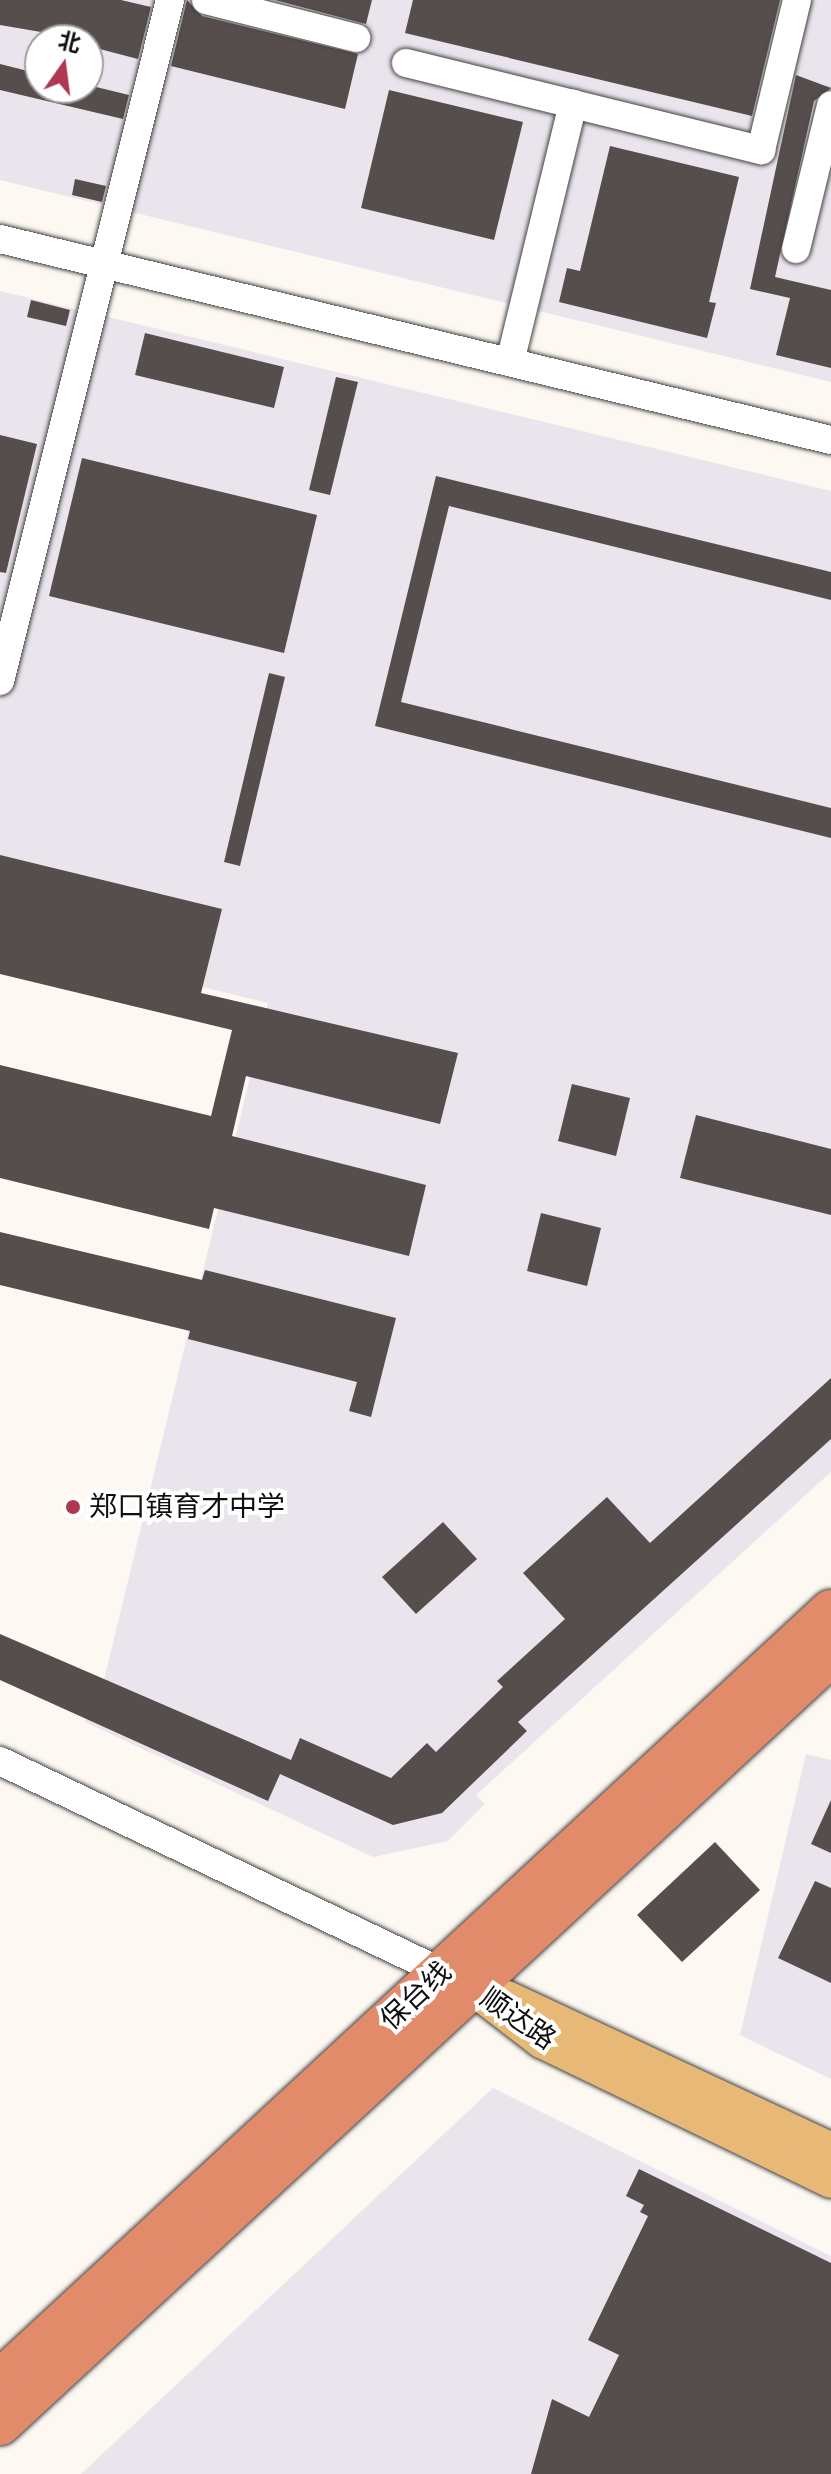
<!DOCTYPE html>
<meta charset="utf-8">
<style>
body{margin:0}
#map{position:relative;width:831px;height:2474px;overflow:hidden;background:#fdf9f2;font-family:"Zilla Slab","Noto Sans SC",serif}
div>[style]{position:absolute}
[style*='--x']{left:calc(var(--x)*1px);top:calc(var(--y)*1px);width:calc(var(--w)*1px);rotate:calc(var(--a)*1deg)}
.industrial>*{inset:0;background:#eae4ec}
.building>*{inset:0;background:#564e4c}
.roads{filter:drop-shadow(0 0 2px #424242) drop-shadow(0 0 2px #424242)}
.minor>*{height:28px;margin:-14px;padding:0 14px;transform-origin:14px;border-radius:14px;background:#fff}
.major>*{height:36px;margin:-18px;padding:0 18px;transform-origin:18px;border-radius:18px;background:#e8b877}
.highway>*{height:42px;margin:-21px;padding:0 21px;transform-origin:21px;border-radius:21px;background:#e28b6b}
.dots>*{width:22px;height:22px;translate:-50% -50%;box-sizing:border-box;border:4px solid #fff;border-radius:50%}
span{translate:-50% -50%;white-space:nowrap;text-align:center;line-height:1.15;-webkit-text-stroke:8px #fff;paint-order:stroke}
.poi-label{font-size:28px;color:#0f0f0f}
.left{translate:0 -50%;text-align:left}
.street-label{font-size:28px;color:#0f0f0f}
.north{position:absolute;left:24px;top:24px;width:80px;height:80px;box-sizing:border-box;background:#fff;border:2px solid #9f9f9f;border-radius:50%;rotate:14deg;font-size:22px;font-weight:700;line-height:32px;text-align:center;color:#0f0f0f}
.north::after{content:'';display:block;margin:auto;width:28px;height:36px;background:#ae3753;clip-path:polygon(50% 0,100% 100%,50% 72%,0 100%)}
</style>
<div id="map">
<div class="industrial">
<i style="clip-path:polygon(evenodd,0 0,831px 0,831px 382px,0 180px,0 0,40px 40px,88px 40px,88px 88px,40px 88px,40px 40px)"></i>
<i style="clip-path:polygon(0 291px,831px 491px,831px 1472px,476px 1795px,485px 1804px,448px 1841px,373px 1857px,85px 1722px,104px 1680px,268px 1003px,0 938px)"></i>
<i style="clip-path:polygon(806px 1754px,831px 1760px,831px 2079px,740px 2035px)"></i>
<i style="clip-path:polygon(493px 2088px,831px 2256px,831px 2474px,81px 2474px)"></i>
</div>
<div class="building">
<i style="clip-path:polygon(0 0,121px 0,151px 7px,138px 59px,88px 46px,88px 40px,0 25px)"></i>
<i style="clip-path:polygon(187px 0,202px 16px,358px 54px,345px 109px,171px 66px)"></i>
<i style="clip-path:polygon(275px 0,372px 0,366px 24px)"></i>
<i style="clip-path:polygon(413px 0,780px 0,752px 116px,405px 33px)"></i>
<i style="clip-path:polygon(0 64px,40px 74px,40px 88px,88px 85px,129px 95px,123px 119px,0 90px)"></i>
<i style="clip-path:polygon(796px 75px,831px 88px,814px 101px,775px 277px,831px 290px,831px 368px,776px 355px,790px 298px,750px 289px)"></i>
<i style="clip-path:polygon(389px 90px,523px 122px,494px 240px,361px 208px)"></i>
<i style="clip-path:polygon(610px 146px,739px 177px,709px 302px,716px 303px,707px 338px,559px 302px,567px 268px,580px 271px)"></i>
<i style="clip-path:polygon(75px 179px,106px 186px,102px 202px,72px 195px)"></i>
<i style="clip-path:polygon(31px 300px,70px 310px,66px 326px,27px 317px)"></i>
<i style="clip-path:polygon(145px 333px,284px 367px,274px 408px,135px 375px)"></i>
<i style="clip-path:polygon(336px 377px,358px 382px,330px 495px,309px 490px)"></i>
<i style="clip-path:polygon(0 435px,37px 444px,6px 573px,0 572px)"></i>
<i style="clip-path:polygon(82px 458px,317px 515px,284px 653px,49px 596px)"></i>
<i style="clip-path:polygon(436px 476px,831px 572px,831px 600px,449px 506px,401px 702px,831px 808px,831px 838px,375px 726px)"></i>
<i style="clip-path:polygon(269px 673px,285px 677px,240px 866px,224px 862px)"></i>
<i style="clip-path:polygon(0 855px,222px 909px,201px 993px,458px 1053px,440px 1124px,246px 1076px,232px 1136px,426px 1185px,409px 1256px,214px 1208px,209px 1229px,0 1178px,0 1065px,211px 1116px,232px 1030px,0 974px)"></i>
<i style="clip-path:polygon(572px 1084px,630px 1098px,616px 1156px,558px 1141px)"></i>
<i style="clip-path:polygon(696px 1115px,831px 1149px,831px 1215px,680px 1178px)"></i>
<i style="clip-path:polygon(541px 1213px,601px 1228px,587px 1286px,527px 1271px)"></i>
<i style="clip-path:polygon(0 1232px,202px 1280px,205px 1270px,396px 1318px,371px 1417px,349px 1411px,357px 1382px,188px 1339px,190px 1331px,0 1285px)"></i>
<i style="clip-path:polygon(831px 1378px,831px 1439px,518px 1722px,527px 1731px,442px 1813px,393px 1825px,280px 1774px,268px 1801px,0 1680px,0 1634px,291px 1760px,300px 1738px,391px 1778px,427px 1743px,436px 1752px,503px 1687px,497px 1681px,565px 1619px,523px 1573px,607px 1497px,650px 1543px)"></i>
<i style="clip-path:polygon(443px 1522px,477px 1559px,416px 1614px,382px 1577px)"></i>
<i style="clip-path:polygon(831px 1800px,831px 1853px,811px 1844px)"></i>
<i style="clip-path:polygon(715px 1842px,760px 1890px,682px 1962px,637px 1915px)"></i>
<i style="clip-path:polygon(815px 1881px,831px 1888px,831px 1983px,778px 1958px)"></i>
<i style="clip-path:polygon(639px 2169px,831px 2263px,831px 2474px,531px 2474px,552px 2399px,589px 2417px,619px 2355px,588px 2340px,648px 2216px,640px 2212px,644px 2205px,626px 2196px)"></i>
</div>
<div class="roads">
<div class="minor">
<i style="--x:206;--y:0;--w:155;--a:14.2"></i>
<i style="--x:406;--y:63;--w:366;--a:13.8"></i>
<i style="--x:761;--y:150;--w:154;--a:-76.5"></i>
<i style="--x:0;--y:239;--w:855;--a:13.6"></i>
<i style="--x:796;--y:249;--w:148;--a:-76.3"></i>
<i style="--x:510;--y:362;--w:266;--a:-76.3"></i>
<i style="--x:0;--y:681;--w:702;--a:-75.98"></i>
<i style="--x:0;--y:1761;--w:503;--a:25.55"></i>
</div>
<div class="major">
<i style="--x:473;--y:1987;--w:87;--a:37.5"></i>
<i style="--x:542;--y:2040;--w:321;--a:25.8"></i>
<i style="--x:507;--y:1999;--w:358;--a:25.1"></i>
</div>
<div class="highway">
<i style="--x:0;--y:2381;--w:1133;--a:-42.82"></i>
<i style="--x:0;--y:2424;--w:1132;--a:-42.78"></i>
</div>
</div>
<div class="dots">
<i style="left:73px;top:1507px;background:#ae3753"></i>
</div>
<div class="poi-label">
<span class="left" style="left:89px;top:1507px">郑口镇育才中学</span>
</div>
<div class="street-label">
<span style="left:416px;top:1996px;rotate:-43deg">保台线</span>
<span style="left:518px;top:2019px;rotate:35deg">顺达路</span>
</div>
<div class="north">北</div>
</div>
